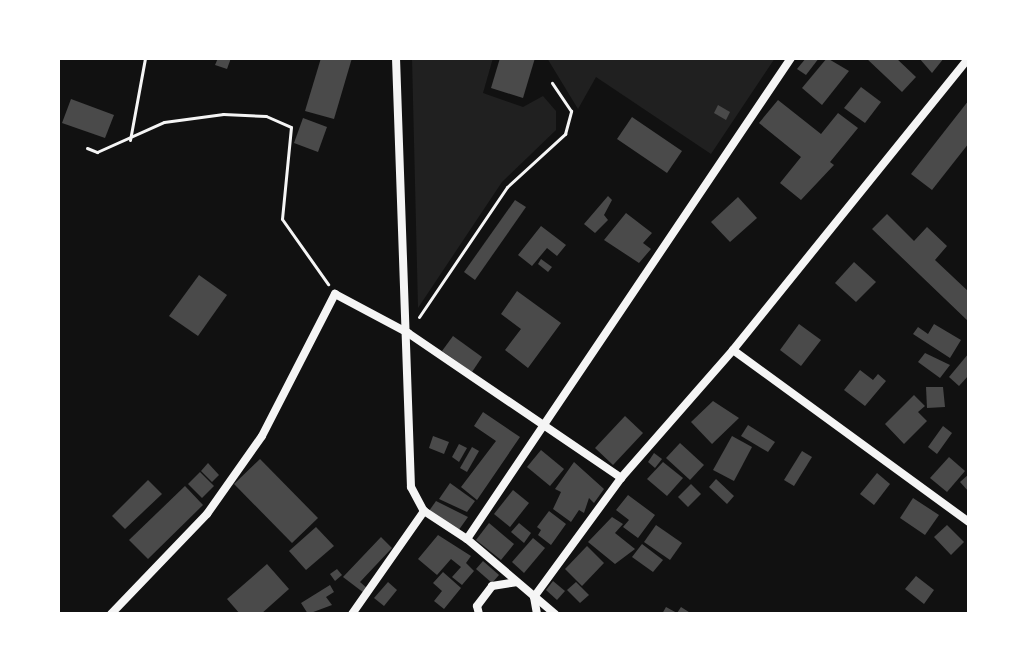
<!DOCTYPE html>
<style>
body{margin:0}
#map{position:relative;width:1027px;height:672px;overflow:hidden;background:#111;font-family:"PT Sans Narrow",sans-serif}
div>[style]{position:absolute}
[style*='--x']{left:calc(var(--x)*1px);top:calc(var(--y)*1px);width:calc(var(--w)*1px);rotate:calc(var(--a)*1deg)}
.green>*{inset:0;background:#202020}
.building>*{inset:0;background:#4a4a4a}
.path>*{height:3px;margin:-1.5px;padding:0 1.5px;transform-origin:1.5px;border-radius:1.5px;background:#f5f5f5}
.minor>*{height:8px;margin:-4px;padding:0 4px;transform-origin:4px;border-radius:4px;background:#f5f5f5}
span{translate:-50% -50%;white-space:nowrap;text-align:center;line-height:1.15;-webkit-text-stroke:6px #fff;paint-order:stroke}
.frame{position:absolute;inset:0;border:60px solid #fff;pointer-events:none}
</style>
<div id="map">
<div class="green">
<i style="clip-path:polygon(412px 58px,493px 58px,483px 93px,523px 107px,543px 96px,556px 111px,556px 130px,502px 182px,418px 308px)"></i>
<i style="clip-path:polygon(547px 58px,775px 58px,711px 154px,596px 77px,578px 109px)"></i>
</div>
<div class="building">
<i style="clip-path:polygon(218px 58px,231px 58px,227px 69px,215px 65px)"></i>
<i style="clip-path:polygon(321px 58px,352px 58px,334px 119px,305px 111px)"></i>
<i style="clip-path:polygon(500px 58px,535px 58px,523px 98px,491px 88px)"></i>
<i style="clip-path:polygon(806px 58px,819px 58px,806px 75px,797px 69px)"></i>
<i style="clip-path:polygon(827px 58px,849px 71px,822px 105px,802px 88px)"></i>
<i style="clip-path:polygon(866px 58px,896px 58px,916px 77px,902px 92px)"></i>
<i style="clip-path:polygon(919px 58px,944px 58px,932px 73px)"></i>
<i style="clip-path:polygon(861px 87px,881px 102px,865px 123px,844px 108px)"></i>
<i style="clip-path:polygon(71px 99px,114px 115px,105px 138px,62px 123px)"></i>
<i style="clip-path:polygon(778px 100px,821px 134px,838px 113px,858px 128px,830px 162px,834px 165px,801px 200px,780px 183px,801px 157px,759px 123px)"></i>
<i style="clip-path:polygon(969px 100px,969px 143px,932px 190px,911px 174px)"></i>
<i style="clip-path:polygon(718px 105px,730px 112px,726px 120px,714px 113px)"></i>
<i style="clip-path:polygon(632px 117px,682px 151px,667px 173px,617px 139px)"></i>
<i style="clip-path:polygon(303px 118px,327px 127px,318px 152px,294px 143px)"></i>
<i style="clip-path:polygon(608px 196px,612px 200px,604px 215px,608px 220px,595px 233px,584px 224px)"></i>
<i style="clip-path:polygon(738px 197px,757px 218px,730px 242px,711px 222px)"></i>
<i style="clip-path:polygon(515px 200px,526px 207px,475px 280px,464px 272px)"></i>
<i style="clip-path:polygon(626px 213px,652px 233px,643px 243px,651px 249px,639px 263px,604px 240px)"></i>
<i style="clip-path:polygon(887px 214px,914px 241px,927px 227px,947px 246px,935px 260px,969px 292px,969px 322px,872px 229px)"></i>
<i style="clip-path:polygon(541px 226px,566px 245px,557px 256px,547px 248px,532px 266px,518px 255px)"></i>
<i style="clip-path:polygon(541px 259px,552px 267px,548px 272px,538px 264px)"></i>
<i style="clip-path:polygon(854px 262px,876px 282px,856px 302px,835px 283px)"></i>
<i style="clip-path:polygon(199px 275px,227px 295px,198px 336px,169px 316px)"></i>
<i style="clip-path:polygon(517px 291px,561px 323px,528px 368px,505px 350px,521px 329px,501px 314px)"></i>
<i style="clip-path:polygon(799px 324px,821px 340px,801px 366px,780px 350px)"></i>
<i style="clip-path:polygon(934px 324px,961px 340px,950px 358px,913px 334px,918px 327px,928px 334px)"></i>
<i style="clip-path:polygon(453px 336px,482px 357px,472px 372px,442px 351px)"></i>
<i style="clip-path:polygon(925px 353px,950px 365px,940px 378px,918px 362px)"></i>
<i style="clip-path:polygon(969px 353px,969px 375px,959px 386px,949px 377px)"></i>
<i style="clip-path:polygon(860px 370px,873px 380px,878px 374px,886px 381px,865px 406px,844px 390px)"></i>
<i style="clip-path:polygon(926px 387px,943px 387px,945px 407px,927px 408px)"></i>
<i style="clip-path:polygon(914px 395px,925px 406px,918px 412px,927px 421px,904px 444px,885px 424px)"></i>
<i style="clip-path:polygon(713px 401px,739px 418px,712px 444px,691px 422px)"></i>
<i style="clip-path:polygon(483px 412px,520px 437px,477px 500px,461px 487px,496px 441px,474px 426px)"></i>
<i style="clip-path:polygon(625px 416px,643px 433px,613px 465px,595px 448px)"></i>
<i style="clip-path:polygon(748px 425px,775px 442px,768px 452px,741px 436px)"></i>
<i style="clip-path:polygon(943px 426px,952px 433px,937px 454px,928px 447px)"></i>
<i style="clip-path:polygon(433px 436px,449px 442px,444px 454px,429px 448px)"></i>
<i style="clip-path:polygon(732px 436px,752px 447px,734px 481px,713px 470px)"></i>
<i style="clip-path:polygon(680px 443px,704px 465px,690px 480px,666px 458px)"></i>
<i style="clip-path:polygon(459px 444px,467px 448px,459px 462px,452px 457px)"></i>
<i style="clip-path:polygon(472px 447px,479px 451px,467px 472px,460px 468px)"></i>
<i style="clip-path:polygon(541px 450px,564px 469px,550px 486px,527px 467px)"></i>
<i style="clip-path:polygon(802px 451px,812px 457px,794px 486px,784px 480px)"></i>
<i style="clip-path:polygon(654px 453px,662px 459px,655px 468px,648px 462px)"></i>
<i style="clip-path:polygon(949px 457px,965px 471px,947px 492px,930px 478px)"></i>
<i style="clip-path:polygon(260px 459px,318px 518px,292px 543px,234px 484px)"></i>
<i style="clip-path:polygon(574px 462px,604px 489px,594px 503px,589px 498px,584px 513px,579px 510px,571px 522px,553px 509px,561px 492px,555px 489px)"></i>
<i style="clip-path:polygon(663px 462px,683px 478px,667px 496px,647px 479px)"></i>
<i style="clip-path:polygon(208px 463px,219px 475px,212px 482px,201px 471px)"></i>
<i style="clip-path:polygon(200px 472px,214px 486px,202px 498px,188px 484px)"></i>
<i style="clip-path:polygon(877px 473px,890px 484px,874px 505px,860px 494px)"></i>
<i style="clip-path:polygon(969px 474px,969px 492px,960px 482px)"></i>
<i style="clip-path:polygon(716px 479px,734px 496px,727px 504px,709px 487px)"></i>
<i style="clip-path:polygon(148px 480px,162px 494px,125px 529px,112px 516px)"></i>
<i style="clip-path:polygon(450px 483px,475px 501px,467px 512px,439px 499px)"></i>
<i style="clip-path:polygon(691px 484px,701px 494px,688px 507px,678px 497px)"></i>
<i style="clip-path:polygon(185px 486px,203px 505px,148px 559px,129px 540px)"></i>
<i style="clip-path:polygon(513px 490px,529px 503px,510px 527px,494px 514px)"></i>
<i style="clip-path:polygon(628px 495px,655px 515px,638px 538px,623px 527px,629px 520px,616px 510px)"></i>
<i style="clip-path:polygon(913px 498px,939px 515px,925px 535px,900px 518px)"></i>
<i style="clip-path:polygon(436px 501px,468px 517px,458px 531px,429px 511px)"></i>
<i style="clip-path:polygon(549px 511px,566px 524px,551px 545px,538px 535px,541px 530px,537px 527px)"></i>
<i style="clip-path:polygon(612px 517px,623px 524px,615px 533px,635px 549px,615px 564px,588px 542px)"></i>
<i style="clip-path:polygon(489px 523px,514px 544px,501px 560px,476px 540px)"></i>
<i style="clip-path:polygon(519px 523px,531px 533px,524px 543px,511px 532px)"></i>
<i style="clip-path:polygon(656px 525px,682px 543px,670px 560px,644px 542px)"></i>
<i style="clip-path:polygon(947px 525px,964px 542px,951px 555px,934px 537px)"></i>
<i style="clip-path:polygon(316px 527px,334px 546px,306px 570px,289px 551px)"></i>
<i style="clip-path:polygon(438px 535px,471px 556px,466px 563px,474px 571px,462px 585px,452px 577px,461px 567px,451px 559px,437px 575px,418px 559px)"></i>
<i style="clip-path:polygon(381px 537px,392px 548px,360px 582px,368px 589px,364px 593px,343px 577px)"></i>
<i style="clip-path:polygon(533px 538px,545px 548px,524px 573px,512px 562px)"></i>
<i style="clip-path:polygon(642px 544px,663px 560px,653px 572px,632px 557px)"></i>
<i style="clip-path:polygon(587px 546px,604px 563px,582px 586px,565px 569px)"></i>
<i style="clip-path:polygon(483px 561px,499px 575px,492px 583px,476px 569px)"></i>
<i style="clip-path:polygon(267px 564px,289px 589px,261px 614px,240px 614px,227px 599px)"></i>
<i style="clip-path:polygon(337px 569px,342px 575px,335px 581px,330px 574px)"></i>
<i style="clip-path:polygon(443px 572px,461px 588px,444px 609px,434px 601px,442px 591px,433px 583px)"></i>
<i style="clip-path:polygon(916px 576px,934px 590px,924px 604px,905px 589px)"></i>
<i style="clip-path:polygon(553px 581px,565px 591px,557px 600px,546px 590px)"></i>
<i style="clip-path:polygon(388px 582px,397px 590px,384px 606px,374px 598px)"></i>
<i style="clip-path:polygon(576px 582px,589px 595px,580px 603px,567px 590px)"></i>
<i style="clip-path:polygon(330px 585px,334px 592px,326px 597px,332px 605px,308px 614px,301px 603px)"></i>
<i style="clip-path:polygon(666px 607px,677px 613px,681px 607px,692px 614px,662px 614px)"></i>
</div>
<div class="path">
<i style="--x:130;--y:140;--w:83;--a:-79.6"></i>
<i style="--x:87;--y:148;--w:11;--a:22"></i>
<i style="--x:97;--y:152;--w:73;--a:-24.1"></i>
<i style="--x:164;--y:122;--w:60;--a:-7.7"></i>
<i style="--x:223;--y:114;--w:43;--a:2.7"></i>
<i style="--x:266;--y:116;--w:27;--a:24"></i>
<i style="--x:291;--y:127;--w:92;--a:95.6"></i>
<i style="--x:282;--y:219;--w:80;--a:54.7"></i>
<i style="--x:419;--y:317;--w:157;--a:-55.9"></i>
<i style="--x:507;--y:187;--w:79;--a:-42.4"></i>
<i style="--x:565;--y:134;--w:24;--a:-75"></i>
<i style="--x:571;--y:111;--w:34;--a:-124"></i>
</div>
<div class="minor">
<i style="--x:396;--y:58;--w:429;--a:88"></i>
<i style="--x:411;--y:487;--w:27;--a:62"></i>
<i style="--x:424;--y:511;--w:51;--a:33.1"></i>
<i style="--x:467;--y:539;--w:116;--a:40.4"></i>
<i style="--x:733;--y:350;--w:292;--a:36.1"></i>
<i style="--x:467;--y:539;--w:580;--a:-56.04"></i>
<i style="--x:111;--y:614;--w:139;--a:-46.2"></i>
<i style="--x:207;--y:514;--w:95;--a:-54.8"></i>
<i style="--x:262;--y:436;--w:160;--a:-62.8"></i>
<i style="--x:335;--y:294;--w:83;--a:28.1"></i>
<i style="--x:408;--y:333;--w:258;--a:34.2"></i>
<i style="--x:352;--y:614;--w:126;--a:-55"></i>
<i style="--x:479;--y:614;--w:8;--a:-104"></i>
<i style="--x:477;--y:606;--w:25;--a:-53"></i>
<i style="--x:492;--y:586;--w:24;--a:-9"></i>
<i style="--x:537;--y:614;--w:17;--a:-100"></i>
<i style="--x:534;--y:597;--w:147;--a:-53.8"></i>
<i style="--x:621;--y:478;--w:170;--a:-48.8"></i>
<i style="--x:733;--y:350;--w:375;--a:-51.1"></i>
</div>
<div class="frame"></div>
</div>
